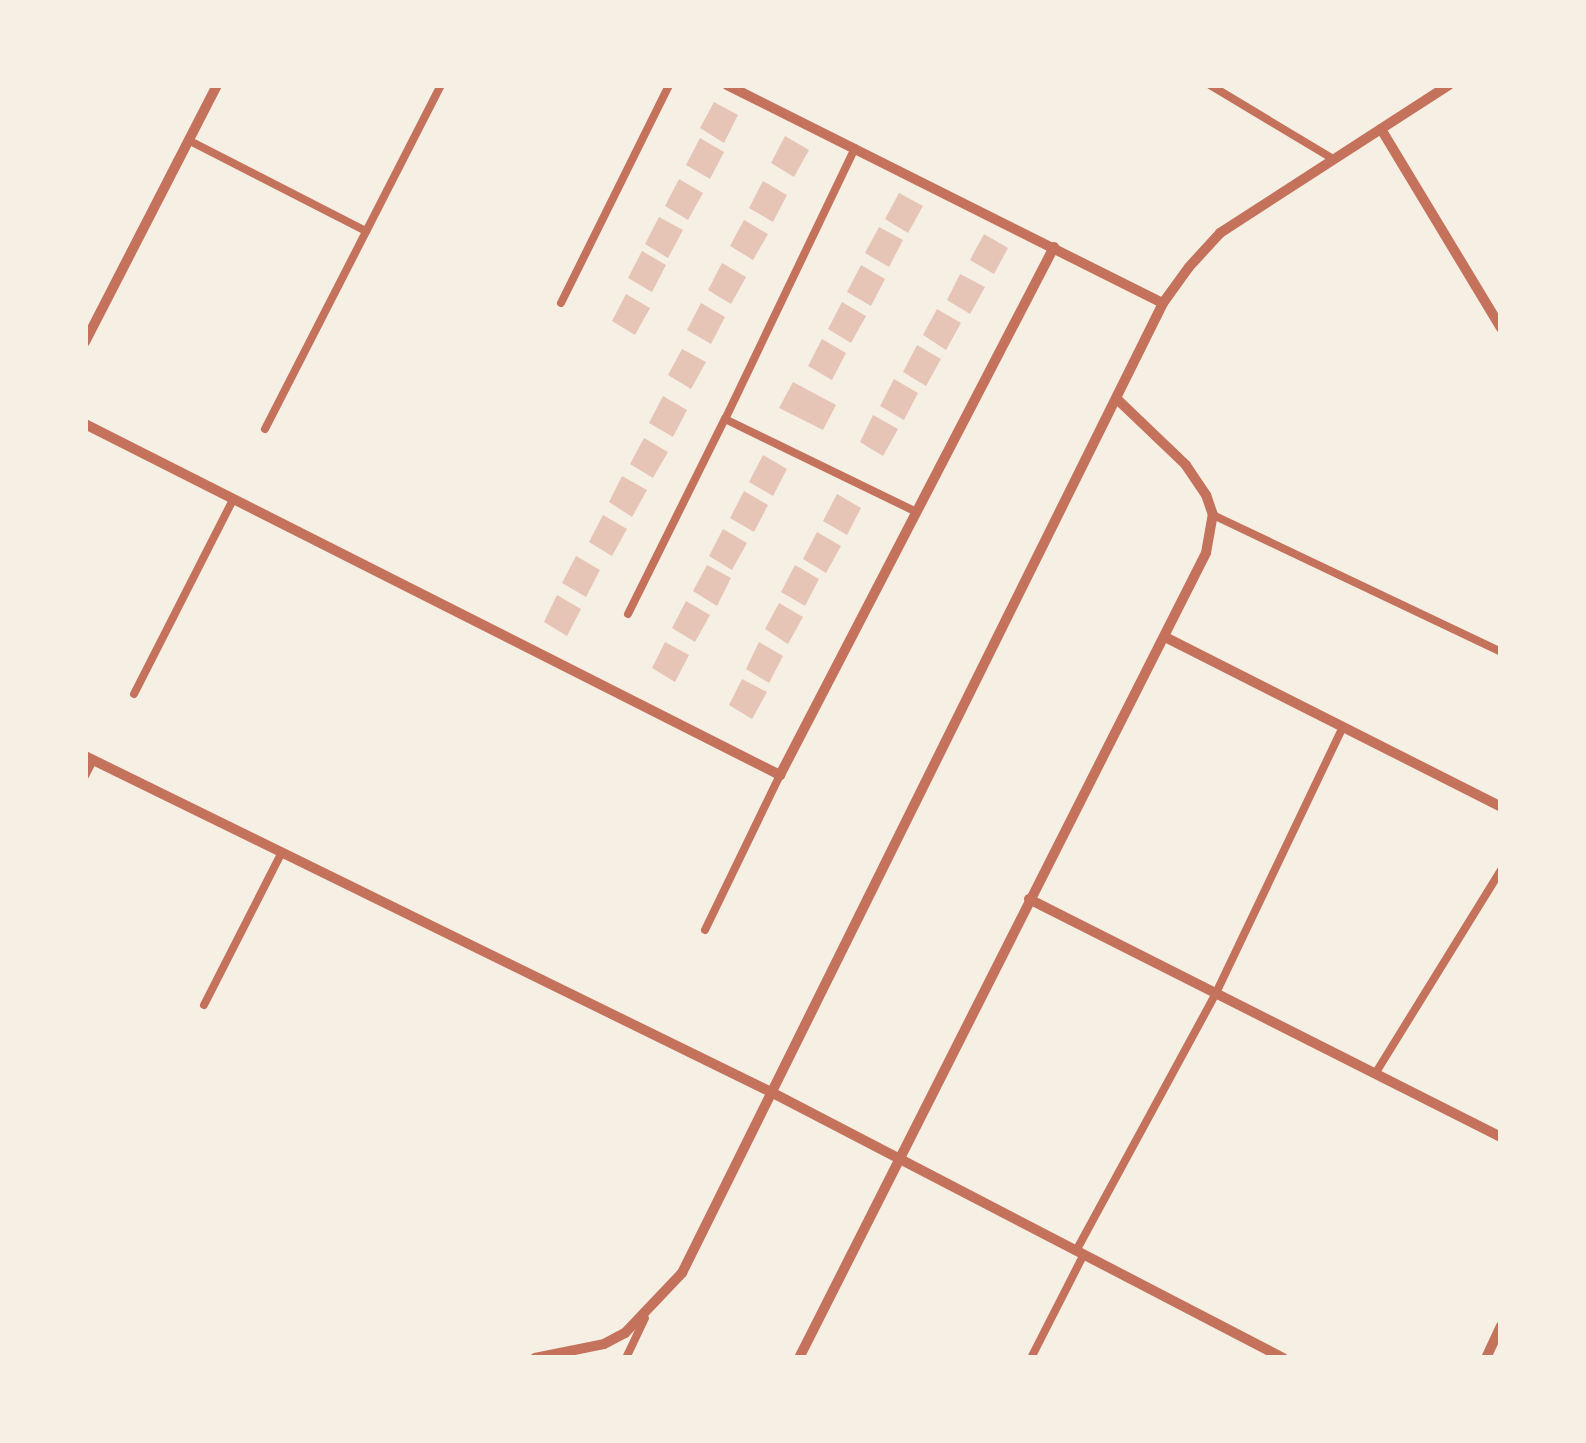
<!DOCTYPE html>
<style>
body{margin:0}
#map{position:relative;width:1586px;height:1443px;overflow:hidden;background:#f6efe4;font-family:"Asap Condensed",sans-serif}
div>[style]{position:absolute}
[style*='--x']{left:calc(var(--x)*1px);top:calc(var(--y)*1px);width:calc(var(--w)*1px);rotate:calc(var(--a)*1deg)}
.building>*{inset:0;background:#e6c5b7}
.service>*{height:8px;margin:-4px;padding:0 4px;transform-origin:4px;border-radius:4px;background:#c5725c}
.minor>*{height:10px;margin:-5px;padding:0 5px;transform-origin:5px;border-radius:5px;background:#c5725c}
span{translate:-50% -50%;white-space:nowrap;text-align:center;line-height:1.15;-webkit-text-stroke:8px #f6efe4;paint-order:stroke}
.frame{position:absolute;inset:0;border:88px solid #f6efe4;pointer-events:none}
</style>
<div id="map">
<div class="building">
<i style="clip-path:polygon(714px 102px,738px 115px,724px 143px,700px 128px)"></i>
<i style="clip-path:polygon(785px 136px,809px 150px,794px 177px,771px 163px)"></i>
<i style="clip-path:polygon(700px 138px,724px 152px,710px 179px,686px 165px)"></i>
<i style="clip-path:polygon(679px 179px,703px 193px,688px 220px,665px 206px)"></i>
<i style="clip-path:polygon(763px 181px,787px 195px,773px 222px,749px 208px)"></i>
<i style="clip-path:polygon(899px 193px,923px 206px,908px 233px,885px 219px)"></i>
<i style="clip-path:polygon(659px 217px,683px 230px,668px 258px,645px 244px)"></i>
<i style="clip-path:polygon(744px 220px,768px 234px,753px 260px,730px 246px)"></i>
<i style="clip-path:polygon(879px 227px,903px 240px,889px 267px,865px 253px)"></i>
<i style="clip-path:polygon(984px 234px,1008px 248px,994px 274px,970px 260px)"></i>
<i style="clip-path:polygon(642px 251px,666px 265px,652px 292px,628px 278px)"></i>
<i style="clip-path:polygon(722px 263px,746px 277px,731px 304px,708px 290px)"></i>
<i style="clip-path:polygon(861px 265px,885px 279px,871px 306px,847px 292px)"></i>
<i style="clip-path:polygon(960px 274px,985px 287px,970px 314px,947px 300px)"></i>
<i style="clip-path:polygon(626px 294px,650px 308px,635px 335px,612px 321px)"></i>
<i style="clip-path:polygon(842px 302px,866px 316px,851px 343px,828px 329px)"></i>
<i style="clip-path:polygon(701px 303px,725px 317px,711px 344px,687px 330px)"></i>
<i style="clip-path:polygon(937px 309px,961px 323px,946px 350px,923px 335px)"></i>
<i style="clip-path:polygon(822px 339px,846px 353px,832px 380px,808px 366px)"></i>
<i style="clip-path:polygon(917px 345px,941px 359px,926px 386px,903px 372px)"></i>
<i style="clip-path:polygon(682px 349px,706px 362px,691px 389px,668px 375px)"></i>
<i style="clip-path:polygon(894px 379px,918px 393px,904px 420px,880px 406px)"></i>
<i style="clip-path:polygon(793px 382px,836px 405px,823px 430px,779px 408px)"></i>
<i style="clip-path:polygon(663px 396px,687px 410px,673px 437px,649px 423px)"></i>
<i style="clip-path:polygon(873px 415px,898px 429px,883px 456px,860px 442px)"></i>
<i style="clip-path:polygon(644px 438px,668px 452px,653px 478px,630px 464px)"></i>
<i style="clip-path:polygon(763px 455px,787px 469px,773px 496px,749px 482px)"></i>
<i style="clip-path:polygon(622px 476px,647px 490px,632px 517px,609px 502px)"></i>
<i style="clip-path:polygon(744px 491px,768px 505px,754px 532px,730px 518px)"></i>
<i style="clip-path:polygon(837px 494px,861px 508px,847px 535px,823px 521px)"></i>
<i style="clip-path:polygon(603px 515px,627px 529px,612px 556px,589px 542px)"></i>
<i style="clip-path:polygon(723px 529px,747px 543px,732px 570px,709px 556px)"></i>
<i style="clip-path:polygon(817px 532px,841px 546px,826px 573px,803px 559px)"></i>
<i style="clip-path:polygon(576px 556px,600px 570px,586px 597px,562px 583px)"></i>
<i style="clip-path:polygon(707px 565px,731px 578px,717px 606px,693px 591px)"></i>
<i style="clip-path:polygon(795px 565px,819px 579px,805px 606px,781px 592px)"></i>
<i style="clip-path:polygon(557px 595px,581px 609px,567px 636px,544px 622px)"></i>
<i style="clip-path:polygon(686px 601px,710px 615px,695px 642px,672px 628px)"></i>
<i style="clip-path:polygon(779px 603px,803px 617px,788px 644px,765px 629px)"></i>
<i style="clip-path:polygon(665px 642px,689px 655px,675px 682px,652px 668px)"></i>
<i style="clip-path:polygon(759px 642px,783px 656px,769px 683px,746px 669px)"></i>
<i style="clip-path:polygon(742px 679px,767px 692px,752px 719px,729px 705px)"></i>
</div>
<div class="service">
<i style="--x:1210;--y:85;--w:144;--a:31"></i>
<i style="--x:190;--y:141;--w:198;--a:27.1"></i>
<i style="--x:855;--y:148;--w:301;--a:115.6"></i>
<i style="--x:725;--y:419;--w:208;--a:25.9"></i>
<i style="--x:561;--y:303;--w:243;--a:-63.6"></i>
<i style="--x:265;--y:429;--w:386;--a:-62.9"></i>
<i style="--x:1213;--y:515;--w:319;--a:25.4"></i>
<i style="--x:628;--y:614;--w:218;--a:-63.6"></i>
<i style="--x:134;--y:694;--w:218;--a:-63"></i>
<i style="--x:85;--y:776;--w:18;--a:-63"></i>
<i style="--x:705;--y:930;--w:172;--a:-64.2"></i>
<i style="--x:204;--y:1005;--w:172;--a:-63"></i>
<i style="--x:1375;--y:1074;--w:240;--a:-58.3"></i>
<i style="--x:1076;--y:1251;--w:294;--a:-61.5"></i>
<i style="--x:1216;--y:993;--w:295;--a:-64.5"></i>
<i style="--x:626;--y:1358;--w:44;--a:-64.6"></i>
<i style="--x:1031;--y:1358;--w:114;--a:-63"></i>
</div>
<div class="minor">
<i style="--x:727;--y:85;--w:487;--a:26.6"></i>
<i style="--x:1381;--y:129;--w:232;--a:58.9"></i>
<i style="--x:85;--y:342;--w:289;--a:-62.8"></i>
<i style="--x:85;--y:424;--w:779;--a:26.8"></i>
<i style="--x:780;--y:775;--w:595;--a:-62.57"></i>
<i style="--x:1165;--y:637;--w:377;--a:26.8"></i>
<i style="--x:85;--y:756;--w:764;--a:26.1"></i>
<i style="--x:771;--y:1092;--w:577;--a:27.45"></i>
<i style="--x:1029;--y:899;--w:529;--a:26.76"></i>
<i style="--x:535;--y:1358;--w:70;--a:-11.5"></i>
<i style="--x:604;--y:1344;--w:24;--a:-28"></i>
<i style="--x:625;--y:1333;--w:83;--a:-46.5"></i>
<i style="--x:682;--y:1273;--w:1083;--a:-63.62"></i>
<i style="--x:1163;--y:303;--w:44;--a:-54.2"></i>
<i style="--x:1189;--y:267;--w:46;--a:-47.6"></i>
<i style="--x:1220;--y:233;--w:273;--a:-32.9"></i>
<i style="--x:799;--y:1358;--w:902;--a:-63.18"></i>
<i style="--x:1206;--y:553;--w:39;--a:-80"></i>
<i style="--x:1213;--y:515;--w:21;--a:-109"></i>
<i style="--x:1206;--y:495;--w:36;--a:-124"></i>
<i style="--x:1186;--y:465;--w:95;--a:-136.3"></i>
<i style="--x:1486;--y:1358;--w:35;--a:-65"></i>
</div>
<div class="frame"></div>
</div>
